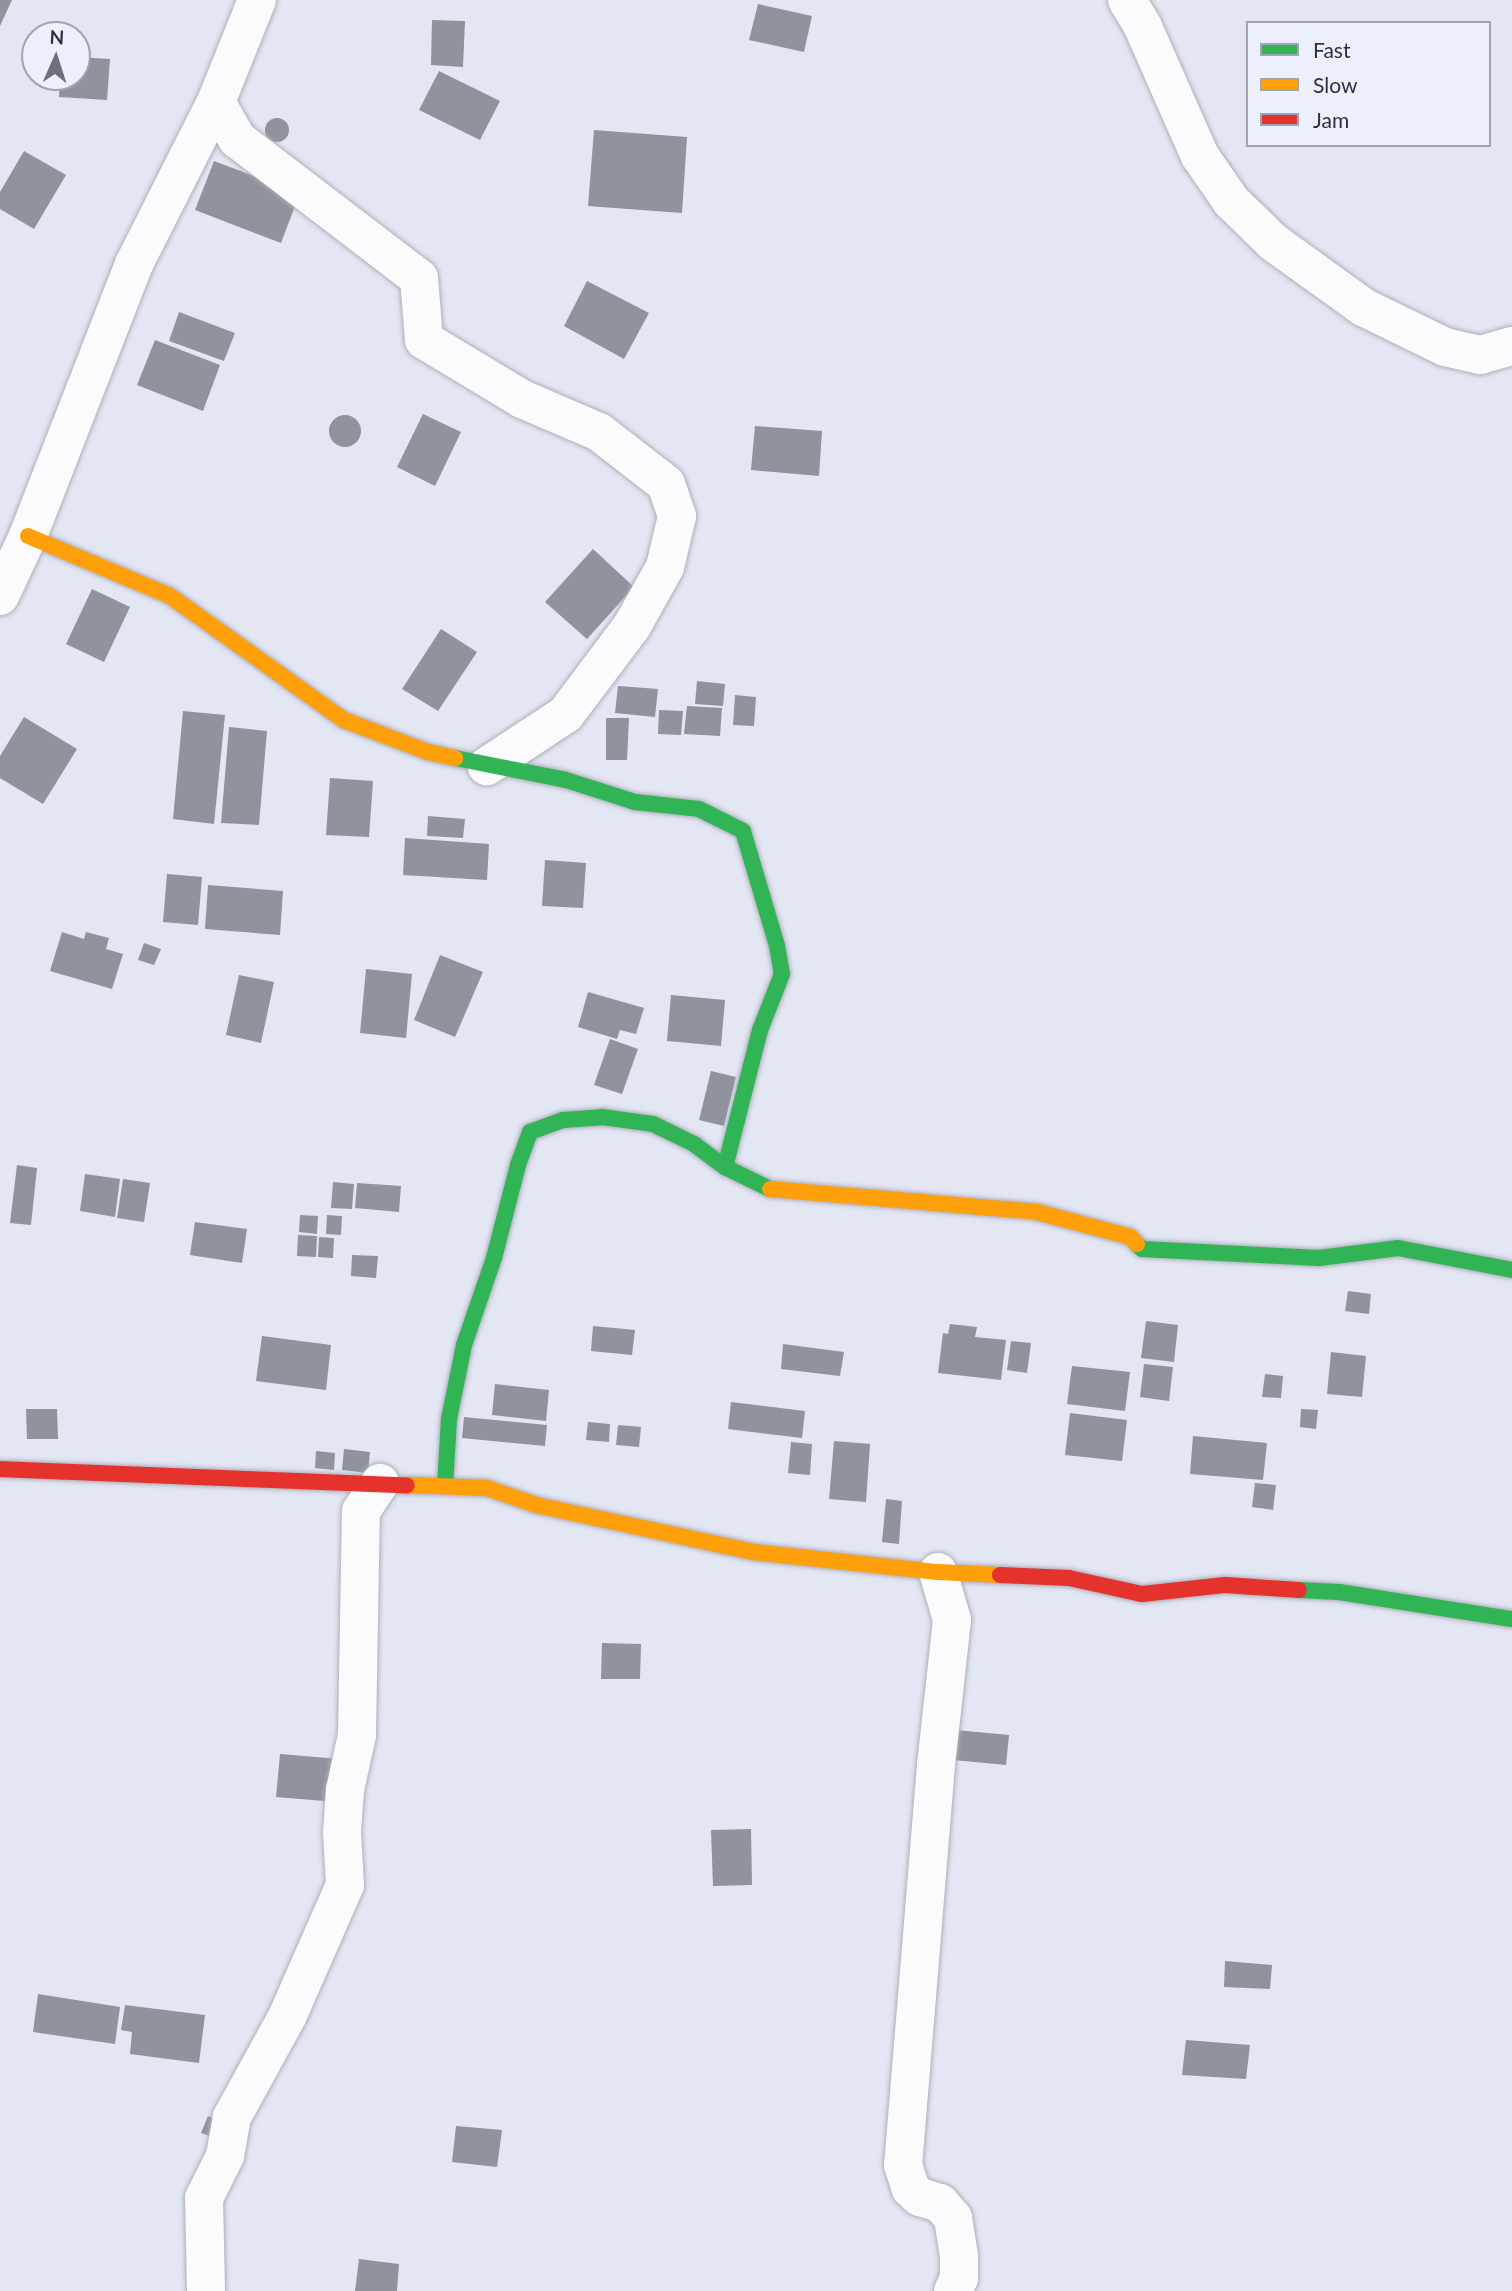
<!DOCTYPE html>
<style>
body{margin:0}
#map{position:relative;width:1512px;height:2291px;overflow:hidden;background:#e3e6f3;font-family:Lato,sans-serif}
div>[style]{position:absolute}
[style*='--x']{left:calc(var(--x)*1px);top:calc(var(--y)*1px);width:calc(var(--w)*1px);rotate:calc(var(--a)*1deg)}
.building>*{inset:0;background:#90929c}
.round{border-radius:50%}
.roads{filter:drop-shadow(0 0 2px #adafb9) drop-shadow(0 0 2px #adafb9)}
.street>*{height:38px;margin:-19px;padding:0 19px;transform-origin:19px;border-radius:19px;background:#fbfbfd}
.fast>*{height:16px;margin:-8px;padding:0 8px;transform-origin:8px;border-radius:8px;background:#30b455}
.slow>*{height:16px;margin:-8px;padding:0 8px;transform-origin:8px;border-radius:8px;background:#ff9f0a}
.jam>*{height:16px;margin:-8px;padding:0 8px;transform-origin:8px;border-radius:8px;background:#e5322d}
span{translate:-50% -50%;white-space:nowrap;text-align:center;line-height:1.15;-webkit-text-stroke:7px #ecf0fe;paint-order:stroke}
.legend{position:absolute;left:1246px;top:21px;width:245px;height:126px;box-sizing:border-box;background:#ecf0fe;border:2px solid #a0a4b0;margin:0;padding:9px 12px;list-style:none;font-size:21px;color:#2f313a}
.legend li{display:flex;align-items:center;gap:14px;height:35px}
.legend b{width:35px;border:2px solid #a0a4b0}
.north{position:absolute;left:21px;top:21px;width:70px;height:70px;box-sizing:border-box;background:#ecf0fe;border:2px solid #a0a4b0;border-radius:50%;rotate:3deg;font-size:19px;font-weight:700;line-height:28px;text-align:center;color:#2f313a}
.north::after{content:'';display:block;margin:auto;width:24px;height:32px;background:#6e707b;clip-path:polygon(50% 0,100% 100%,50% 72%,0 100%)}
</style>
<div id="map">
<div class="building">
<i style="clip-path:polygon(0 0,12px 0,0 26px)"></i>
<i style="clip-path:polygon(758px 4px,812px 16px,804px 52px,749px 40px)"></i>
<i style="clip-path:polygon(432px 20px,465px 21px,463px 67px,431px 65px)"></i>
<i style="clip-path:polygon(77px 57px,110px 59px,107px 100px,59px 97px,60px 77px,77px 77px)"></i>
<i style="clip-path:polygon(439px 71px,500px 101px,480px 140px,419px 110px)"></i>
<i class="round" style="left:265px;top:118px;width:24px;height:24px"></i>
<i style="clip-path:polygon(594px 130px,687px 137px,682px 213px,588px 206px)"></i>
<i style="clip-path:polygon(24px 151px,66px 175px,34px 229px,0 209px,0 192px)"></i>
<i style="clip-path:polygon(214px 161px,300px 193px,281px 243px,195px 210px)"></i>
<i style="clip-path:polygon(587px 281px,649px 313px,624px 359px,564px 326px)"></i>
<i style="clip-path:polygon(179px 312px,235px 333px,224px 361px,169px 341px)"></i>
<i style="clip-path:polygon(155px 340px,220px 365px,203px 411px,137px 385px)"></i>
<i style="clip-path:polygon(423px 414px,461px 432px,435px 486px,397px 467px)"></i>
<i class="round" style="left:329px;top:415px;width:32px;height:32px"></i>
<i style="clip-path:polygon(755px 426px,822px 431px,819px 476px,751px 470px)"></i>
<i style="clip-path:polygon(593px 549px,634px 587px,587px 639px,545px 602px)"></i>
<i style="clip-path:polygon(92px 589px,130px 607px,104px 662px,66px 644px)"></i>
<i style="clip-path:polygon(441px 629px,477px 652px,438px 711px,402px 689px)"></i>
<i style="clip-path:polygon(697px 681px,725px 684px,723px 706px,695px 704px)"></i>
<i style="clip-path:polygon(618px 686px,658px 689px,655px 717px,615px 713px)"></i>
<i style="clip-path:polygon(735px 695px,756px 697px,754px 726px,733px 725px)"></i>
<i style="clip-path:polygon(687px 706px,722px 708px,720px 736px,684px 734px)"></i>
<i style="clip-path:polygon(659px 710px,683px 711px,681px 735px,658px 734px)"></i>
<i style="clip-path:polygon(183px 711px,225px 715px,214px 824px,173px 819px)"></i>
<i style="clip-path:polygon(24px 717px,77px 749px,43px 804px,0 778px,0 756px)"></i>
<i style="clip-path:polygon(606px 718px,629px 718px,627px 760px,606px 760px)"></i>
<i style="clip-path:polygon(229px 727px,267px 731px,259px 825px,221px 823px)"></i>
<i style="clip-path:polygon(330px 778px,373px 781px,369px 837px,326px 835px)"></i>
<i style="clip-path:polygon(428px 816px,465px 819px,463px 838px,427px 836px)"></i>
<i style="clip-path:polygon(405px 838px,489px 844px,487px 880px,403px 875px)"></i>
<i style="clip-path:polygon(545px 860px,586px 863px,583px 908px,542px 906px)"></i>
<i style="clip-path:polygon(167px 874px,202px 877px,198px 925px,163px 922px)"></i>
<i style="clip-path:polygon(208px 885px,283px 891px,280px 935px,205px 929px)"></i>
<i style="clip-path:polygon(62px 932px,84px 939px,86px 932px,109px 938px,106px 949px,123px 954px,112px 989px,50px 971px)"></i>
<i style="clip-path:polygon(144px 943px,161px 949px,154px 965px,138px 960px)"></i>
<i style="clip-path:polygon(440px 955px,483px 972px,455px 1037px,414px 1020px)"></i>
<i style="clip-path:polygon(366px 969px,412px 974px,406px 1038px,360px 1033px)"></i>
<i style="clip-path:polygon(239px 975px,274px 982px,261px 1043px,226px 1035px)"></i>
<i style="clip-path:polygon(588px 992px,644px 1008px,636px 1034px,620px 1030px,617px 1039px,578px 1027px)"></i>
<i style="clip-path:polygon(671px 995px,725px 1000px,721px 1046px,667px 1041px)"></i>
<i style="clip-path:polygon(610px 1039px,638px 1049px,622px 1094px,594px 1085px)"></i>
<i style="clip-path:polygon(711px 1071px,736px 1077px,724px 1126px,699px 1120px)"></i>
<i style="clip-path:polygon(17px 1165px,37px 1168px,31px 1225px,10px 1223px)"></i>
<i style="clip-path:polygon(85px 1174px,120px 1179px,115px 1217px,80px 1211px)"></i>
<i style="clip-path:polygon(123px 1179px,150px 1183px,144px 1222px,117px 1218px)"></i>
<i style="clip-path:polygon(333px 1182px,354px 1184px,352px 1209px,331px 1208px)"></i>
<i style="clip-path:polygon(357px 1183px,401px 1186px,399px 1212px,355px 1208px)"></i>
<i style="clip-path:polygon(300px 1215px,318px 1216px,317px 1234px,299px 1232px)"></i>
<i style="clip-path:polygon(327px 1215px,342px 1216px,341px 1235px,326px 1234px)"></i>
<i style="clip-path:polygon(195px 1222px,247px 1229px,242px 1263px,190px 1255px)"></i>
<i style="clip-path:polygon(298px 1235px,317px 1236px,316px 1257px,297px 1256px)"></i>
<i style="clip-path:polygon(319px 1237px,334px 1238px,333px 1258px,318px 1257px)"></i>
<i style="clip-path:polygon(352px 1255px,378px 1256px,376px 1278px,351px 1276px)"></i>
<i style="clip-path:polygon(1348px 1291px,1371px 1294px,1369px 1314px,1345px 1311px)"></i>
<i style="clip-path:polygon(1146px 1321px,1178px 1325px,1174px 1362px,1141px 1358px)"></i>
<i style="clip-path:polygon(950px 1324px,977px 1327px,975px 1337px,1006px 1340px,1001px 1380px,938px 1373px,943px 1333px,948px 1334px)"></i>
<i style="clip-path:polygon(593px 1326px,635px 1330px,632px 1355px,591px 1351px)"></i>
<i style="clip-path:polygon(262px 1336px,331px 1345px,326px 1390px,256px 1381px)"></i>
<i style="clip-path:polygon(1011px 1341px,1031px 1343px,1027px 1373px,1007px 1370px)"></i>
<i style="clip-path:polygon(783px 1344px,844px 1352px,840px 1376px,781px 1369px)"></i>
<i style="clip-path:polygon(1331px 1352px,1366px 1356px,1362px 1397px,1327px 1394px)"></i>
<i style="clip-path:polygon(1144px 1364px,1173px 1367px,1169px 1401px,1140px 1397px)"></i>
<i style="clip-path:polygon(1072px 1366px,1130px 1372px,1125px 1411px,1067px 1404px)"></i>
<i style="clip-path:polygon(1265px 1374px,1283px 1376px,1281px 1398px,1262px 1397px)"></i>
<i style="clip-path:polygon(495px 1384px,549px 1390px,546px 1421px,492px 1415px)"></i>
<i style="clip-path:polygon(731px 1402px,805px 1411px,802px 1438px,728px 1429px)"></i>
<i style="clip-path:polygon(26px 1409px,57px 1409px,58px 1439px,27px 1439px)"></i>
<i style="clip-path:polygon(1301px 1409px,1318px 1410px,1316px 1429px,1300px 1427px)"></i>
<i style="clip-path:polygon(1070px 1413px,1127px 1420px,1122px 1461px,1065px 1455px)"></i>
<i style="clip-path:polygon(464px 1417px,547px 1425px,545px 1446px,462px 1438px)"></i>
<i style="clip-path:polygon(588px 1422px,610px 1424px,609px 1442px,586px 1440px)"></i>
<i style="clip-path:polygon(618px 1425px,641px 1427px,639px 1447px,616px 1445px)"></i>
<i style="clip-path:polygon(1193px 1436px,1267px 1443px,1263px 1480px,1190px 1474px)"></i>
<i style="clip-path:polygon(834px 1441px,870px 1444px,866px 1502px,829px 1499px)"></i>
<i style="clip-path:polygon(791px 1442px,812px 1444px,810px 1475px,788px 1473px)"></i>
<i style="clip-path:polygon(344px 1449px,370px 1452px,368px 1473px,342px 1470px)"></i>
<i style="clip-path:polygon(316px 1451px,335px 1453px,334px 1470px,315px 1468px)"></i>
<i style="clip-path:polygon(1255px 1483px,1276px 1485px,1273px 1510px,1252px 1507px)"></i>
<i style="clip-path:polygon(886px 1499px,902px 1501px,899px 1544px,882px 1542px)"></i>
<i style="clip-path:polygon(602px 1643px,641px 1644px,640px 1679px,601px 1679px)"></i>
<i style="clip-path:polygon(956px 1730px,1009px 1735px,1006px 1765px,953px 1760px)"></i>
<i style="clip-path:polygon(280px 1754px,340px 1759px,337px 1802px,276px 1797px)"></i>
<i style="clip-path:polygon(751px 1829px,752px 1885px,713px 1886px,711px 1830px)"></i>
<i style="clip-path:polygon(1225px 1961px,1272px 1965px,1270px 1989px,1224px 1987px)"></i>
<i style="clip-path:polygon(38px 1994px,120px 2007px,115px 2044px,33px 2032px)"></i>
<i style="clip-path:polygon(125px 2005px,205px 2015px,199px 2063px,130px 2054px,132px 2032px,121px 2030px)"></i>
<i style="clip-path:polygon(1186px 2040px,1250px 2045px,1246px 2079px,1182px 2075px)"></i>
<i style="clip-path:polygon(208px 2116px,222px 2121px,216px 2138px,201px 2133px)"></i>
<i style="clip-path:polygon(456px 2126px,502px 2130px,497px 2167px,452px 2162px)"></i>
<i style="clip-path:polygon(359px 2259px,399px 2264px,397px 2291px,355px 2291px)"></i>
</div>
<div class="roads">
<div class="street">
<i style="--x:1127;--y:0;--w:31;--a:59"></i>
<i style="--x:1143;--y:27;--w:141;--a:66.2"></i>
<i style="--x:1200;--y:156;--w:55;--a:55.4"></i>
<i style="--x:1231;--y:201;--w:59;--a:44.3"></i>
<i style="--x:1273;--y:242;--w:111;--a:35.8"></i>
<i style="--x:1363;--y:307;--w:91;--a:26"></i>
<i style="--x:1445;--y:347;--w:36;--a:13"></i>
<i style="--x:1480;--y:355;--w:33;--a:-16"></i>
<i style="--x:216;--y:102;--w:43;--a:60.4"></i>
<i style="--x:237;--y:139;--w:229;--a:37.4"></i>
<i style="--x:419;--y:278;--w:62;--a:85.4"></i>
<i style="--x:424;--y:340;--w:114;--a:31"></i>
<i style="--x:522;--y:399;--w:84;--a:23.2"></i>
<i style="--x:599;--y:432;--w:85;--a:37.8"></i>
<i style="--x:666;--y:484;--w:34;--a:71"></i>
<i style="--x:677;--y:516;--w:52;--a:103.2"></i>
<i style="--x:665;--y:567;--w:68;--a:119.2"></i>
<i style="--x:632;--y:626;--w:110;--a:126.9"></i>
<i style="--x:566;--y:714;--w:95;--a:146.6"></i>
<i style="--x:0;--y:596;--w:66;--a:-65"></i>
<i style="--x:28;--y:536;--w:292;--a:-68.7"></i>
<i style="--x:134;--y:264;--w:182;--a:-63.2"></i>
<i style="--x:216;--y:102;--w:110;--a:-68.1"></i>
<i style="--x:938;--y:1572;--w:50;--a:73.7"></i>
<i style="--x:952;--y:1620;--w:146;--a:96.3"></i>
<i style="--x:936;--y:1765;--w:401;--a:94.7"></i>
<i style="--x:903;--y:2165;--w:25;--a:72"></i>
<i style="--x:911;--y:2189;--w:12;--a:42"></i>
<i style="--x:920;--y:2197;--w:21;--a:17"></i>
<i style="--x:940;--y:2203;--w:20;--a:49"></i>
<i style="--x:953;--y:2218;--w:39;--a:81"></i>
<i style="--x:959;--y:2257;--w:21;--a:90"></i>
<i style="--x:959;--y:2278;--w:14;--a:115"></i>
<i style="--x:206;--y:2291;--w:93;--a:-91.2"></i>
<i style="--x:204;--y:2198;--w:47;--a:-63.4"></i>
<i style="--x:225;--y:2156;--w:40;--a:-80"></i>
<i style="--x:232;--y:2117;--w:114;--a:-61.2"></i>
<i style="--x:287;--y:2017;--w:144;--a:-66.3"></i>
<i style="--x:345;--y:1885;--w:53;--a:-93.2"></i>
<i style="--x:342;--y:1832;--w:42;--a:-85.9"></i>
<i style="--x:345;--y:1790;--w:56;--a:-77.7"></i>
<i style="--x:357;--y:1735;--w:224;--a:-89"></i>
<i style="--x:361;--y:1511;--w:34;--a:-56"></i>
</div>
<div class="fast">
<i style="--x:455;--y:758;--w:113;--a:11.2"></i>
<i style="--x:566;--y:780;--w:72;--a:17.7"></i>
<i style="--x:635;--y:802;--w:64;--a:6.2"></i>
<i style="--x:699;--y:809;--w:49;--a:26.6"></i>
<i style="--x:743;--y:831;--w:120;--a:73.5"></i>
<i style="--x:777;--y:946;--w:28;--a:80"></i>
<i style="--x:782;--y:974;--w:60;--a:111.4"></i>
<i style="--x:760;--y:1030;--w:141;--a:104.3"></i>
<i style="--x:1137;--y:1244;--w:7;--a:45"></i>
<i style="--x:1142;--y:1249;--w:177;--a:2.9"></i>
<i style="--x:1319;--y:1258;--w:80;--a:-7.2"></i>
<i style="--x:1398;--y:1248;--w:116;--a:10.9"></i>
<i style="--x:445;--y:1486;--w:67;--a:-86.6"></i>
<i style="--x:449;--y:1419;--w:76;--a:-78.5"></i>
<i style="--x:464;--y:1345;--w:92;--a:-71"></i>
<i style="--x:494;--y:1258;--w:96;--a:-75.5"></i>
<i style="--x:518;--y:1165;--w:35;--a:-70"></i>
<i style="--x:530;--y:1132;--w:35;--a:-20"></i>
<i style="--x:563;--y:1120;--w:39;--a:-4"></i>
<i style="--x:602;--y:1117;--w:51;--a:7.8"></i>
<i style="--x:653;--y:1124;--w:46;--a:26"></i>
<i style="--x:694;--y:1144;--w:39;--a:37"></i>
<i style="--x:725;--y:1167;--w:50;--a:26.1"></i>
<i style="--x:1299;--y:1590;--w:40;--a:2.9"></i>
<i style="--x:1339;--y:1592;--w:175;--a:8.9"></i>
</div>
<div class="slow">
<i style="--x:28;--y:536;--w:154;--a:22.9"></i>
<i style="--x:170;--y:596;--w:214;--a:35.5"></i>
<i style="--x:344;--y:720;--w:90;--a:20.9"></i>
<i style="--x:428;--y:752;--w:28;--a:13"></i>
<i style="--x:770;--y:1189;--w:268;--a:4.9"></i>
<i style="--x:1037;--y:1212;--w:96;--a:15"></i>
<i style="--x:1130;--y:1237;--w:10;--a:45"></i>
<i style="--x:407;--y:1485;--w:80;--a:2.1"></i>
<i style="--x:487;--y:1488;--w:52;--a:19.1"></i>
<i style="--x:536;--y:1505;--w:222;--a:12.2"></i>
<i style="--x:753;--y:1552;--w:186;--a:6.2"></i>
<i style="--x:938;--y:1572;--w:62;--a:2.8"></i>
</div>
<div class="jam">
<i style="--x:0;--y:1469;--w:407;--a:2.3"></i>
<i style="--x:1000;--y:1575;--w:69;--a:2.5"></i>
<i style="--x:1069;--y:1578;--w:75;--a:12.4"></i>
<i style="--x:1142;--y:1594;--w:83;--a:-6.2"></i>
<i style="--x:1225;--y:1585;--w:74;--a:3.9"></i>
</div>
</div>
<ul class="legend">
<li><b style="height:9px;background:#30b455"></b>Fast</li>
<li><b style="height:9px;background:#ff9f0a"></b>Slow</li>
<li><b style="height:9px;background:#e5322d"></b>Jam</li>
</ul>
<div class="north">N</div>
</div>
